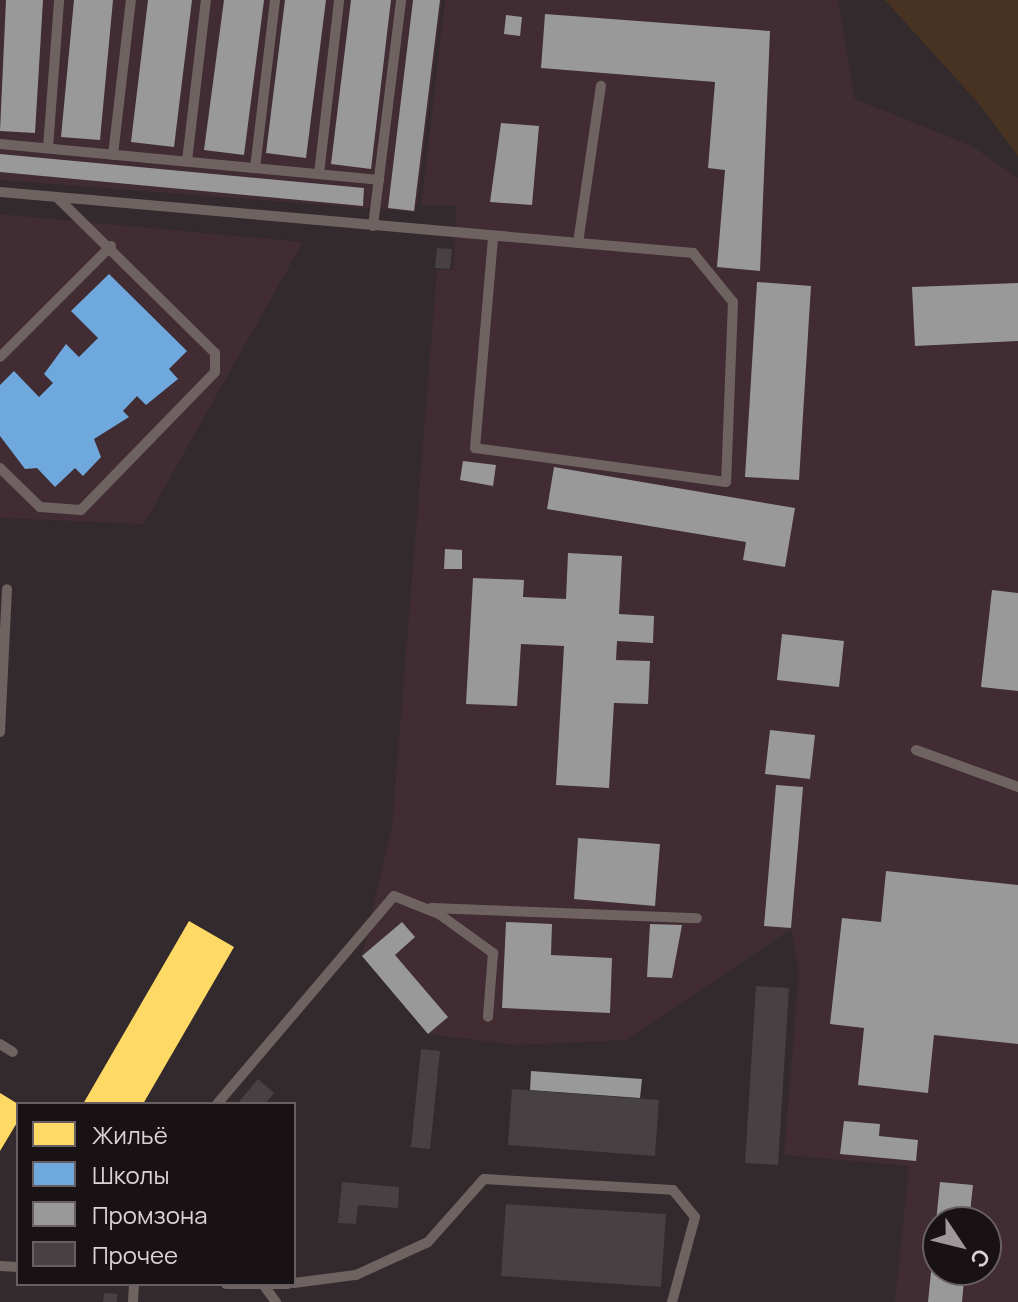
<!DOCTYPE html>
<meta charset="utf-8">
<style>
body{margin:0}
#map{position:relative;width:1018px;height:1302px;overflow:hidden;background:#322a2c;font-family:Manrope,sans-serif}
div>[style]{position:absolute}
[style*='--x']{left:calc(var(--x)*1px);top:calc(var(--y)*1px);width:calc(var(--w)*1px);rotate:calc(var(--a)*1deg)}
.built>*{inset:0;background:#402c32}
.green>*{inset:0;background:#483222}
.homes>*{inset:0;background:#ffd966}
.schools>*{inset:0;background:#6fa8dc}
.industry>*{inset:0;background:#999}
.building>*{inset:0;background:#474144}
.service>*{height:10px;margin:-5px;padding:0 5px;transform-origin:5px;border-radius:5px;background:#6f6362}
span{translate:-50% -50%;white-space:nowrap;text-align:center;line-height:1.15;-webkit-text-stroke:8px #191214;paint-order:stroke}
.legend{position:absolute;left:16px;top:1102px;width:280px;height:184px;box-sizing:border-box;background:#191214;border:2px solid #675f61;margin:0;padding:10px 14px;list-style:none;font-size:24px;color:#dcd2d5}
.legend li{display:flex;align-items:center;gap:16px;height:40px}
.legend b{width:40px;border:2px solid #675f61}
.north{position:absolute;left:922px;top:1206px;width:80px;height:80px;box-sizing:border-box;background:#191214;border:2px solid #675f61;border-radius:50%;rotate:125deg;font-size:22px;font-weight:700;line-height:32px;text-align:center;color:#dcd2d5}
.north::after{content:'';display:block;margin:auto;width:28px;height:36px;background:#a0979a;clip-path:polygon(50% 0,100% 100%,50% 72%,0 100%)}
</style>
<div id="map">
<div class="built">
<i style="clip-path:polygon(0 0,442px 0,416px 212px,0 180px)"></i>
<i style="clip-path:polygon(evenodd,445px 0,838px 0,855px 99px,972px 146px,1018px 178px,1018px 1302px,895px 1302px,909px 1166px,784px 1155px,799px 971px,791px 929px,626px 1040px,516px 1045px,428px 1034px,362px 956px,392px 826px,437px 270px,453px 270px,456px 206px,421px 205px,445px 0,938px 1222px,986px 1222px,986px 1270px,938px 1270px,938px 1222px)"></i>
<i style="clip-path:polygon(0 214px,303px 242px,144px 524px,0 518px)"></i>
</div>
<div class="green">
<i style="clip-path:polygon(885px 0,1018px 0,1018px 156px,980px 105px)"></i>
</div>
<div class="homes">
<i style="clip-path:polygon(189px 921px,234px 947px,143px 1104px,83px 1104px)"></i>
<i style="clip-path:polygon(0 1093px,18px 1104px,18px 1121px,0 1151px)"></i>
</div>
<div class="schools">
<i style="clip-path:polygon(109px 274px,187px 351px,169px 369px,178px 379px,146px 405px,137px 396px,123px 411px,129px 417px,94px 439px,101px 457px,83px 476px,75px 468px,55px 487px,37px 468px,25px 469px,0 436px,0 385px,14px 371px,39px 397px,53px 383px,44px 374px,66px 344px,79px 357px,98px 338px,71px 311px)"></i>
</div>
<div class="industry">
<i style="clip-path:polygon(6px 0,43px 0,35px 133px,0 131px)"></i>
<i style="clip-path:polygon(74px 0,113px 0,100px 140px,61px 137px)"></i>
<i style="clip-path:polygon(148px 0,192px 0,174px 147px,131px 142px)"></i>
<i style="clip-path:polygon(224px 0,264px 0,244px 155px,204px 150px)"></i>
<i style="clip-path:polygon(285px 0,326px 0,306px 158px,266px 153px)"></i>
<i style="clip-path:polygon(351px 0,391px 0,371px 169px,331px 164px)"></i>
<i style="clip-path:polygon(413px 0,440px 0,414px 211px,388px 208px)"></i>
<i style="clip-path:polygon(545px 14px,770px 31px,760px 271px,717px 267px,725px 170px,708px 168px,715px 82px,541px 68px)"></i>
<i style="clip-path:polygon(506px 15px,522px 17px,520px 36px,504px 34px)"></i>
<i style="clip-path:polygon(501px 123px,539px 126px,532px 205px,490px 202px)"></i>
<i style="clip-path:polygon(0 154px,364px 188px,363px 206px,0 172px)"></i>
<i style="clip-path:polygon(757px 282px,811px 286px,799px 480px,745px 477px)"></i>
<i style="clip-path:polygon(1018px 283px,1018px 341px,915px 346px,912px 287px)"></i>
<i style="clip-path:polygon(463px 461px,496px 465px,493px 486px,460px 480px)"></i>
<i style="clip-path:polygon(554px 467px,795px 508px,785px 567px,743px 560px,746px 542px,547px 509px)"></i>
<i style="clip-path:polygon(445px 549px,462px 550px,462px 569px,444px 569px)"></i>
<i style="clip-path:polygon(568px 553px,622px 556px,619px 614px,654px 616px,653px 643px,617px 641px,616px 660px,650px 661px,648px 704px,614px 703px,609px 788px,556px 785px,564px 646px,521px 644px,517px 706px,466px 704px,473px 578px,524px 580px,523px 597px,566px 599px)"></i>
<i style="clip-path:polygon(992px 590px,1018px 593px,1018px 691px,981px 687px)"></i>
<i style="clip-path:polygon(782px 634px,844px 641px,839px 687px,777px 680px)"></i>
<i style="clip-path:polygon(770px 730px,815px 735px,810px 779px,765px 774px)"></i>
<i style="clip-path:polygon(776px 785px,803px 787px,791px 928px,764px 926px)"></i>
<i style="clip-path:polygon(578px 838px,660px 844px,655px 906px,574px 899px)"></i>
<i style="clip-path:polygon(886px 871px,1018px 885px,1018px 1044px,934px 1035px,928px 1093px,858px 1085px,864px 1028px,830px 1024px,842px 918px,881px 922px)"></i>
<i style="clip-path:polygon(402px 922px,415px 937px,395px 955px,448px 1017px,428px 1034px,362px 956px)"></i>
<i style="clip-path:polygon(506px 922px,552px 924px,551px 955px,612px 958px,610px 1013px,502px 1008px)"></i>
<i style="clip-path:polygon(650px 924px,682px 925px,672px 978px,647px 977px)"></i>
<i style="clip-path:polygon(531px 1071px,642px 1079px,640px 1098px,530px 1090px)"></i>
<i style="clip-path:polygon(844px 1121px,880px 1124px,879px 1136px,918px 1140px,916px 1161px,840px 1154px)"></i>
<i style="clip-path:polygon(940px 1182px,973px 1185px,969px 1222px,938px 1222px,938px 1270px,965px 1270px,962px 1302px,928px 1302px)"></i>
</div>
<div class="building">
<i style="clip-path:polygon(437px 248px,452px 249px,450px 269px,435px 268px)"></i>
<i style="clip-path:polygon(756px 986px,789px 988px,778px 1165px,745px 1163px)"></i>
<i style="clip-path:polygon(421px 1049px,440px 1051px,430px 1149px,411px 1147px)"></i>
<i style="clip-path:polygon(258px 1079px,274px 1093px,265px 1104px,237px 1104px)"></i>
<i style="clip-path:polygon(512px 1089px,659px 1100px,655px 1156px,508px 1145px)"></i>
<i style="clip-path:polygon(342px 1182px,399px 1187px,398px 1208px,358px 1205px,356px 1224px,338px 1223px)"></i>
<i style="clip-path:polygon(506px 1204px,666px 1214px,661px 1287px,501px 1276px)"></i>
<i style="clip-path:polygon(104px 1293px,117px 1294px,117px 1302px,103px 1302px)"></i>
</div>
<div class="service">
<i style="--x:0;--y:144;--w:381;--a:5.4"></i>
<i style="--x:48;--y:148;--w:148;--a:-85.7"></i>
<i style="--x:113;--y:155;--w:156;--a:-83.4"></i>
<i style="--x:187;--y:161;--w:162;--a:-83.3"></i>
<i style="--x:255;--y:168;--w:169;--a:-83.2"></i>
<i style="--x:319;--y:174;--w:175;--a:-83.4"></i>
<i style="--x:0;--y:192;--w:696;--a:5.03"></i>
<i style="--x:693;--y:253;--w:63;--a:50.8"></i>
<i style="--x:733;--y:302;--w:180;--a:92.2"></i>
<i style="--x:726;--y:482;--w:253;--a:-172.3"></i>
<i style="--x:475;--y:448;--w:213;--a:-85.1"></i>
<i style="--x:373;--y:226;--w:228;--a:-82.9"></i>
<i style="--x:578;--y:243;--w:159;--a:-81.7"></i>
<i style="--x:0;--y:357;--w:157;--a:-45"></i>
<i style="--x:0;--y:468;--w:56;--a:44.3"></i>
<i style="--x:40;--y:507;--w:41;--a:4.2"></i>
<i style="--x:81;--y:510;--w:192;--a:-45.8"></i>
<i style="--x:215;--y:372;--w:19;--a:-90"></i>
<i style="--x:215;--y:353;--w:221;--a:-135.4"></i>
<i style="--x:0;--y:732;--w:143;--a:-87.2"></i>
<i style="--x:916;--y:750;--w:109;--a:19.9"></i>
<i style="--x:431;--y:908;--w:266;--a:2.2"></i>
<i style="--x:0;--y:1044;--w:15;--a:32"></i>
<i style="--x:217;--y:1104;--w:273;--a:-49.6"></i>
<i style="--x:394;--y:896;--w:48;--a:21.8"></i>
<i style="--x:439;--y:914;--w:67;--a:35.8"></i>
<i style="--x:493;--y:953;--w:64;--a:94.5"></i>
<i style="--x:0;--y:1266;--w:18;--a:3"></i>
<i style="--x:294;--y:1283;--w:63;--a:-7.4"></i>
<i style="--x:356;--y:1275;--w:79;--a:-24.6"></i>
<i style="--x:428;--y:1242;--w:84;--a:-48.4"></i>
<i style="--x:484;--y:1179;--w:189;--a:3.3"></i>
<i style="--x:673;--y:1190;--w:35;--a:51"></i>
<i style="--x:695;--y:1217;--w:88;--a:105.1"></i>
<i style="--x:226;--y:1284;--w:62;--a:0"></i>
<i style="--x:265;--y:1287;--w:19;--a:54"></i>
<i style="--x:133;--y:1302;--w:18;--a:-87"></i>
</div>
<ul class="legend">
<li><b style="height:22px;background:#ffd966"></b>Жильё</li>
<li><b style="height:22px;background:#6fa8dc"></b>Школы</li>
<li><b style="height:22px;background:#999"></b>Промзона</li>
<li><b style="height:22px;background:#474144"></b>Прочее</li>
</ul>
<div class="north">С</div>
</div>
